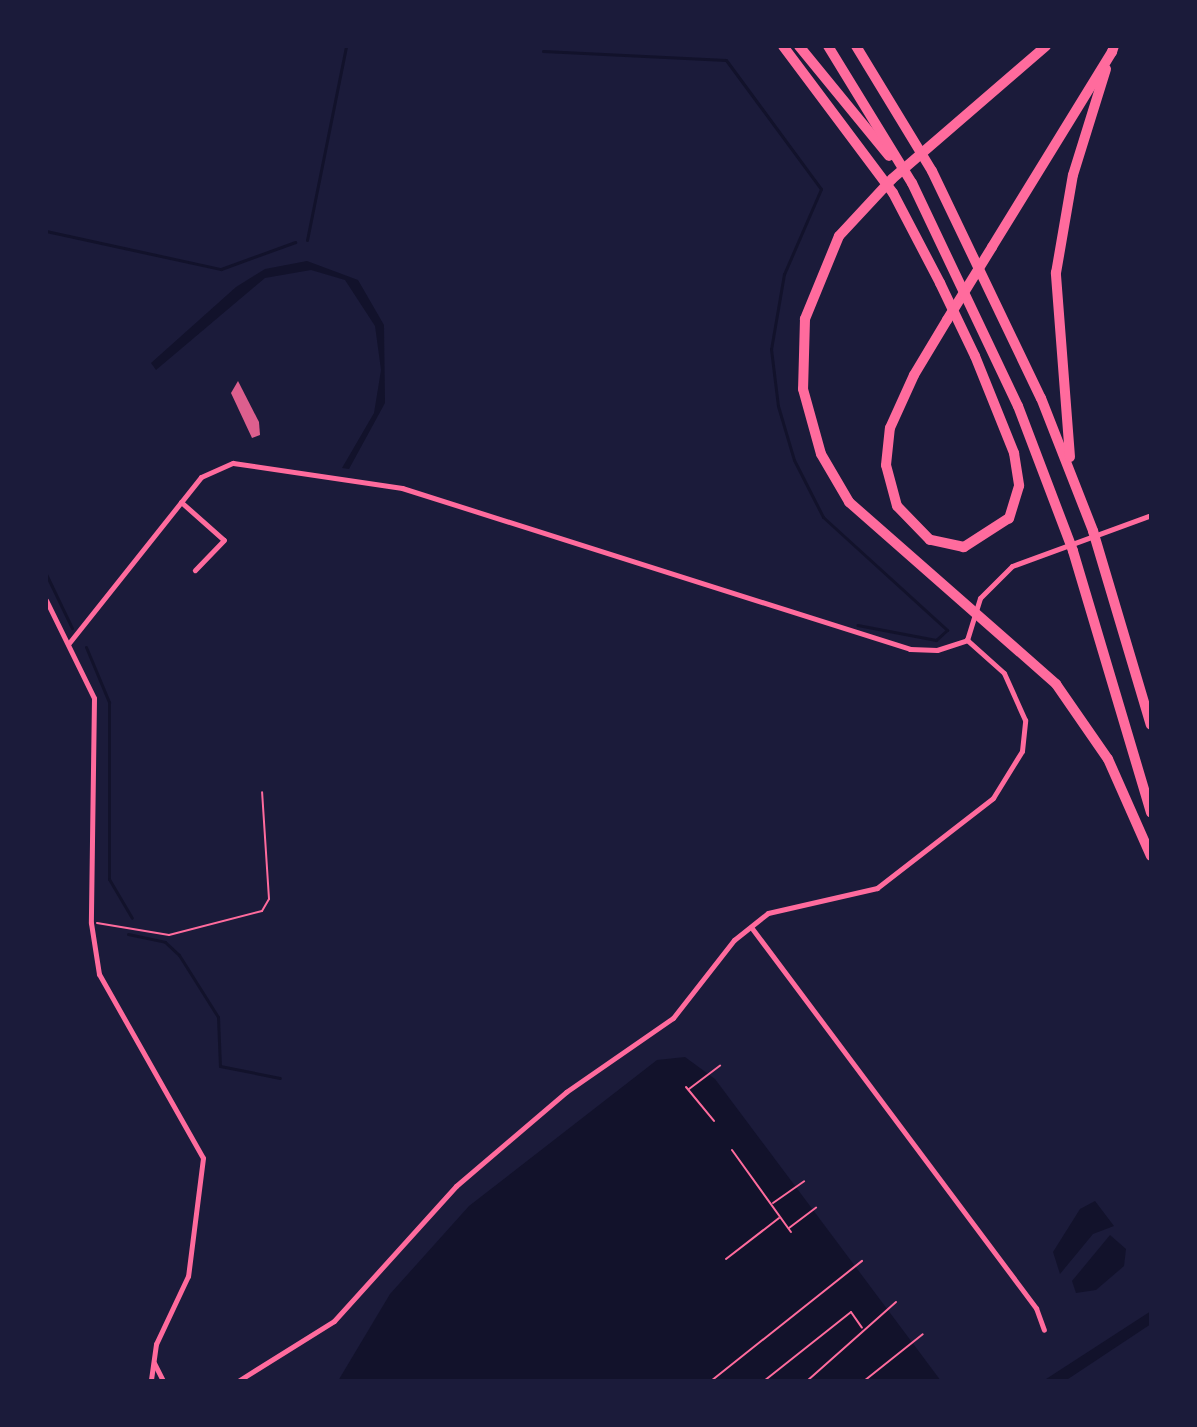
<!DOCTYPE html>
<style>
body{margin:0}
#map{position:relative;width:1197px;height:1427px;overflow:hidden;background:#1b1b3a;font-family:Raleway,sans-serif}
div>[style]{position:absolute}
[style*='--x']{left:calc(var(--x)*1px);top:calc(var(--y)*1px);width:calc(var(--w)*1px);rotate:calc(var(--a)*1deg)}
.water>*{inset:0;background:#12122b}
.stream>*{height:3px;margin:-1.5px;padding:0 1.5px;transform-origin:1.5px;border-radius:1.5px;background:#12122b}
.building>*{inset:0;background:#dd5f8e}
.path>*{height:2px;margin:-1px;padding:0 1px;transform-origin:1px;border-radius:1px;background:#ff6b9d}
.minor>*{height:5px;margin:-2.5px;padding:0 2.5px;transform-origin:2.5px;border-radius:2.5px;background:#ff6b9d}
.motorway>*{height:10px;margin:-5px;padding:0 5px;transform-origin:5px;border-radius:5px;background:#ff6b9d}
span{translate:-50% -50%;white-space:nowrap;text-align:center;line-height:1.15;-webkit-text-stroke:6px #1b1b3a;paint-order:stroke}
.frame{position:absolute;inset:0;border:48px solid #1b1b3a;pointer-events:none}
</style>
<div id="map">
<div class="water">
<i style="clip-path:polygon(307px 261px,358px 280px,384px 325px,385px 403px,349px 469px,342px 468px,374px 413px,381px 370px,375px 326px,345px 280px,311px 270px,265px 278px,156px 370px,151px 363px,236px 287px,265px 269px)"></i>
<i style="clip-path:polygon(685px 1057px,715px 1079px,941px 1381px,338px 1381px,390px 1294px,469px 1206px,657px 1060px)"></i>
<i style="clip-path:polygon(1095px 1201px,1114px 1226px,1093px 1234px,1060px 1274px,1053px 1252px,1080px 1209px)"></i>
<i style="clip-path:polygon(1110px 1235px,1126px 1249px,1124px 1266px,1096px 1290px,1076px 1293px,1072px 1281px)"></i>
<i style="clip-path:polygon(1151px 1311px,1151px 1324px,1065px 1381px,1043px 1381px)"></i>
</div>
<div class="stream">
<i style="--x:543;--y:51;--w:183;--a:2.8"></i>
<i style="--x:726;--y:60;--w:160;--a:53.6"></i>
<i style="--x:821;--y:189;--w:93;--a:113.5"></i>
<i style="--x:784;--y:274;--w:76;--a:99.8"></i>
<i style="--x:771;--y:349;--w:57;--a:83"></i>
<i style="--x:778;--y:406;--w:56;--a:73.5"></i>
<i style="--x:794;--y:460;--w:64;--a:63"></i>
<i style="--x:823;--y:517;--w:168;--a:42.3"></i>
<i style="--x:947;--y:630;--w:15;--a:138"></i>
<i style="--x:936;--y:640;--w:80;--a:-169.2"></i>
<i style="--x:46;--y:231;--w:179;--a:12.3"></i>
<i style="--x:221;--y:269;--w:79;--a:-20"></i>
<i style="--x:307;--y:240;--w:198;--a:-78.6"></i>
<i style="--x:46;--y:574;--w:60;--a:64.3"></i>
<i style="--x:86;--y:647;--w:60;--a:67.3"></i>
<i style="--x:109;--y:702;--w:177;--a:90"></i>
<i style="--x:109;--y:879;--w:45;--a:59.5"></i>
<i style="--x:128;--y:934;--w:38;--a:12"></i>
<i style="--x:165;--y:942;--w:19;--a:43"></i>
<i style="--x:179;--y:955;--w:73;--a:57.8"></i>
<i style="--x:218;--y:1017;--w:49;--a:87.7"></i>
<i style="--x:220;--y:1066;--w:61;--a:11.3"></i>
</div>
<div class="building">
<i style="clip-path:polygon(238px 381px,259px 422px,260px 435px,252px 438px,231px 393px)"></i>
</div>
<div class="path">
<i style="--x:97;--y:923;--w:73;--a:9.5"></i>
<i style="--x:169;--y:935;--w:96;--a:-14.5"></i>
<i style="--x:262;--y:911;--w:14;--a:-60"></i>
<i style="--x:269;--y:899;--w:107;--a:-93.7"></i>
<i style="--x:686;--y:1087;--w:44;--a:50.5"></i>
<i style="--x:689;--y:1089;--w:39;--a:-37"></i>
<i style="--x:732;--y:1150;--w:101;--a:54.3"></i>
<i style="--x:773;--y:1203;--w:38;--a:-35"></i>
<i style="--x:789;--y:1228;--w:34;--a:-37"></i>
<i style="--x:726;--y:1259;--w:67;--a:-37.7"></i>
<i style="--x:711;--y:1381;--w:193;--a:-38.5"></i>
<i style="--x:764;--y:1381;--w:111;--a:-38.4"></i>
<i style="--x:851;--y:1312;--w:19;--a:55"></i>
<i style="--x:807;--y:1381;--w:119;--a:-41.6"></i>
<i style="--x:864;--y:1381;--w:75;--a:-38.5"></i>
</div>
<div class="minor">
<i style="--x:181;--y:502;--w:57;--a:41.5"></i>
<i style="--x:224;--y:540;--w:42;--a:134"></i>
<i style="--x:46;--y:600;--w:109;--a:63.9"></i>
<i style="--x:94;--y:698;--w:225;--a:90.8"></i>
<i style="--x:91;--y:923;--w:52;--a:81.1"></i>
<i style="--x:99;--y:974;--w:211;--a:60.5"></i>
<i style="--x:203;--y:1158;--w:119;--a:97.2"></i>
<i style="--x:188;--y:1276;--w:75;--a:115.2"></i>
<i style="--x:156;--y:1344;--w:37;--a:98"></i>
<i style="--x:69;--y:643;--w:212;--a:-51.5"></i>
<i style="--x:201;--y:477;--w:35;--a:-24"></i>
<i style="--x:233;--y:463;--w:171;--a:8.4"></i>
<i style="--x:402;--y:488;--w:533;--a:17.58"></i>
<i style="--x:910;--y:649;--w:27;--a:2"></i>
<i style="--x:937;--y:650;--w:32;--a:-18"></i>
<i style="--x:751;--y:927;--w:476;--a:53.2"></i>
<i style="--x:1036;--y:1308;--w:23;--a:70"></i>
<i style="--x:154;--y:1363;--w:20;--a:63"></i>
<i style="--x:238;--y:1381;--w:113;--a:-32"></i>
<i style="--x:334;--y:1321;--w:182;--a:-47.9"></i>
<i style="--x:456;--y:1186;--w:145;--a:-40.5"></i>
<i style="--x:566;--y:1092;--w:130;--a:-34.7"></i>
<i style="--x:673;--y:1018;--w:99;--a:-52"></i>
<i style="--x:734;--y:940;--w:43;--a:-38.5"></i>
<i style="--x:768;--y:913;--w:112;--a:-12.9"></i>
<i style="--x:877;--y:888;--w:147;--a:-37.8"></i>
<i style="--x:993;--y:798;--w:55;--a:-58.3"></i>
<i style="--x:1022;--y:751;--w:31;--a:-84"></i>
<i style="--x:1025;--y:720;--w:51;--a:-114.1"></i>
<i style="--x:1004;--y:673;--w:50;--a:-138.3"></i>
<i style="--x:967;--y:640;--w:44;--a:-72.8"></i>
<i style="--x:980;--y:598;--w:45;--a:-45"></i>
<i style="--x:1012;--y:566;--w:148;--a:-20.1"></i>
</div>
<div class="motorway">
<i style="--x:783;--y:46;--w:184;--a:53.2"></i>
<i style="--x:893;--y:193;--w:102;--a:62.4"></i>
<i style="--x:940;--y:283;--w:81;--a:64.4"></i>
<i style="--x:975;--y:356;--w:105;--a:68.1"></i>
<i style="--x:1014;--y:453;--w:33;--a:81"></i>
<i style="--x:1019;--y:486;--w:34;--a:107"></i>
<i style="--x:1009;--y:518;--w:54;--a:147.2"></i>
<i style="--x:964;--y:547;--w:35;--a:-168"></i>
<i style="--x:930;--y:540;--w:47;--a:-134.1"></i>
<i style="--x:897;--y:506;--w:42;--a:-105"></i>
<i style="--x:886;--y:465;--w:37;--a:-84"></i>
<i style="--x:890;--y:428;--w:58;--a:-65.6"></i>
<i style="--x:914;--y:375;--w:64;--a:-59"></i>
<i style="--x:947;--y:320;--w:86;--a:-58.3"></i>
<i style="--x:992;--y:247;--w:229;--a:-58.4"></i>
<i style="--x:1112;--y:52;--w:6;--a:-72"></i>
<i style="--x:799;--y:46;--w:142;--a:50.7"></i>
<i style="--x:828;--y:46;--w:161;--a:58.5"></i>
<i style="--x:912;--y:183;--w:247;--a:64.6"></i>
<i style="--x:1018;--y:406;--w:155;--a:69.2"></i>
<i style="--x:1073;--y:551;--w:273;--a:73.4"></i>
<i style="--x:856;--y:46;--w:146;--a:58.7"></i>
<i style="--x:932;--y:171;--w:252;--a:64.4"></i>
<i style="--x:1041;--y:398;--w:143;--a:68.6"></i>
<i style="--x:1093;--y:531;--w:202;--a:73.4"></i>
<i style="--x:1046;--y:46;--w:203;--a:139.2"></i>
<i style="--x:892;--y:179;--w:78;--a:132.9"></i>
<i style="--x:839;--y:236;--w:90;--a:112.3"></i>
<i style="--x:805;--y:319;--w:70;--a:91.6"></i>
<i style="--x:803;--y:389;--w:67;--a:74.5"></i>
<i style="--x:821;--y:454;--w:56;--a:59.7"></i>
<i style="--x:849;--y:502;--w:276;--a:41.3"></i>
<i style="--x:1056;--y:684;--w:91;--a:55.3"></i>
<i style="--x:1108;--y:759;--w:106;--a:66.1"></i>
<i style="--x:1070;--y:457;--w:185;--a:-94.4"></i>
<i style="--x:1056;--y:273;--w:99;--a:-80.2"></i>
<i style="--x:1073;--y:175;--w:111;--a:-72.7"></i>
</div>
<div class="frame"></div>
</div>
